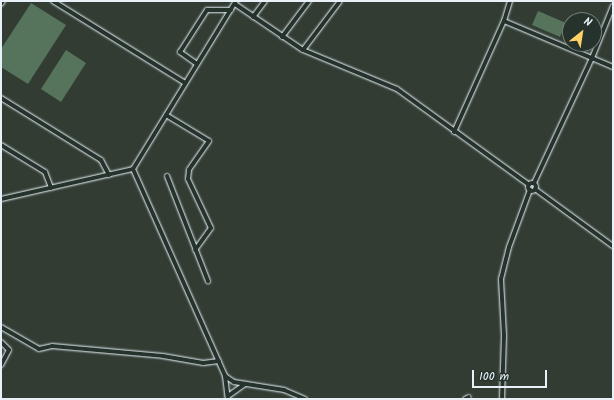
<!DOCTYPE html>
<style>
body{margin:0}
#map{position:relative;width:614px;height:400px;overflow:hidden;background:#323c33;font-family:Kalam,sans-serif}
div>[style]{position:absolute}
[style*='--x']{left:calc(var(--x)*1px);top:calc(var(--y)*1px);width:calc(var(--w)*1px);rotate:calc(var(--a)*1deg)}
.green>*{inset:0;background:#56745c}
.roads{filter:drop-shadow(0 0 1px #e8f1f8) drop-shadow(0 0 1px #e8f1f8)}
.minor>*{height:4px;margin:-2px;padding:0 2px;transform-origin:2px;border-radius:2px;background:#26332d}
.minor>.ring{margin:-2px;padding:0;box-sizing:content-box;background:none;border:4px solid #26332d;border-radius:50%}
span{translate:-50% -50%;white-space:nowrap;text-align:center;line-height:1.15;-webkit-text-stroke:4px #26332d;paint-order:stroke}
.frame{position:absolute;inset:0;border:2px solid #e8f1f8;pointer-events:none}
.north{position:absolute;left:562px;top:12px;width:40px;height:40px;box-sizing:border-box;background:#26332d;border:1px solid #747f7e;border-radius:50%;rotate:30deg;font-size:11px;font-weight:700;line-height:16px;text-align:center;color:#e8f1f8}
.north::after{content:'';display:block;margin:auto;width:14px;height:18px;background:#ffd166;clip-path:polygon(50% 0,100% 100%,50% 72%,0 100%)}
.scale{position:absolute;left:472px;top:370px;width:75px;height:18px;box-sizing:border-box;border:2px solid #e8f1f8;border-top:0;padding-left:5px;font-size:12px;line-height:14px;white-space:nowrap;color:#e8f1f8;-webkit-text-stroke:3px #26332d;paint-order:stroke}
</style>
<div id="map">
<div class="green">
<i style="clip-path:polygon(31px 3px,66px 25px,28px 84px,1px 67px,1px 49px)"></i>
<i style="clip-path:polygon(538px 11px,566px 23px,560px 37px,532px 25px)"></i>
<i style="clip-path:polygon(66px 50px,86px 63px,61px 102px,41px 89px)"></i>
</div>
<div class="roads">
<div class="minor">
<i style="--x:53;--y:1;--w:155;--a:31.8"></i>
<i style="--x:1;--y:4;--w:4;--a:-56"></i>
<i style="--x:235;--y:4;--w:82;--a:34.1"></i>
<i style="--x:303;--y:50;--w:102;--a:22.5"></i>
<i style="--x:397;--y:89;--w:163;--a:36"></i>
<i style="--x:253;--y:17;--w:20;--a:-53"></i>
<i style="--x:504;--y:21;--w:118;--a:22.9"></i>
<i style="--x:282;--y:37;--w:45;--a:-53.1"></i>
<i style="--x:303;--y:50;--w:61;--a:-52.9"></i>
<i style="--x:197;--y:64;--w:21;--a:-145"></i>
<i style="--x:180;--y:52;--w:50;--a:-57.3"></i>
<i style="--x:207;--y:10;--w:24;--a:0"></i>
<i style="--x:1;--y:98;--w:118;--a:31.8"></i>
<i style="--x:101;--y:160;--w:17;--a:62"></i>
<i style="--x:166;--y:115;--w:50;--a:31.2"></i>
<i style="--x:209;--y:141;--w:35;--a:125"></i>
<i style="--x:189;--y:170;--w:9;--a:96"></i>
<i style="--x:188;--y:179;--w:54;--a:64.9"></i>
<i style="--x:211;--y:228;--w:27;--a:126"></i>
<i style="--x:454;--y:132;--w:122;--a:-65.8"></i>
<i style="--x:504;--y:21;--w:21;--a:-73"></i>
<i style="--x:1;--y:145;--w:52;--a:31.5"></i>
<i style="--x:45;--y:172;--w:17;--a:69"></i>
<i style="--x:133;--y:169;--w:227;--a:66"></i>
<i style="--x:225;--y:376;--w:23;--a:83"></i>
<i style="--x:133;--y:169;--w:197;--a:-58.5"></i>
<i style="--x:167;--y:176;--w:113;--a:68.7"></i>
<i class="ring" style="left:528px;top:183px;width:4px;height:4px"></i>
<i style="--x:534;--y:183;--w:138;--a:-65.1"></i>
<i style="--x:592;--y:58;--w:56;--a:-68"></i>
<i style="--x:535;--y:189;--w:97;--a:36.2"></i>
<i style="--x:1;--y:199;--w:135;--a:-12.8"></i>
<i style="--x:1;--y:327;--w:44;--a:30.1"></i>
<i style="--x:39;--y:349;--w:13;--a:-13"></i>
<i style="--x:52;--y:346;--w:111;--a:5.1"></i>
<i style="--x:163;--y:356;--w:41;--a:9.9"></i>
<i style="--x:203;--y:363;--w:16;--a:-7"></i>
<i style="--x:1;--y:342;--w:11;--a:45"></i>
<i style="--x:9;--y:350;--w:17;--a:118"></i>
<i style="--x:225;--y:376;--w:11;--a:34"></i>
<i style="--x:234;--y:382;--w:51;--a:9.1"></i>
<i style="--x:284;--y:390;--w:23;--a:23"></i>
<i style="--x:228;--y:396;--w:21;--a:-35"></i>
<i style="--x:465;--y:399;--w:4;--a:-27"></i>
<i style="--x:502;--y:399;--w:64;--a:-88.2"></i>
<i style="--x:504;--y:335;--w:56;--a:-93.1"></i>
<i style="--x:501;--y:279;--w:33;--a:-76"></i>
<i style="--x:509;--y:247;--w:61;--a:-69.8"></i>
</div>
</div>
<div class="frame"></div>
<div class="north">N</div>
<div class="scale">100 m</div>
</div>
